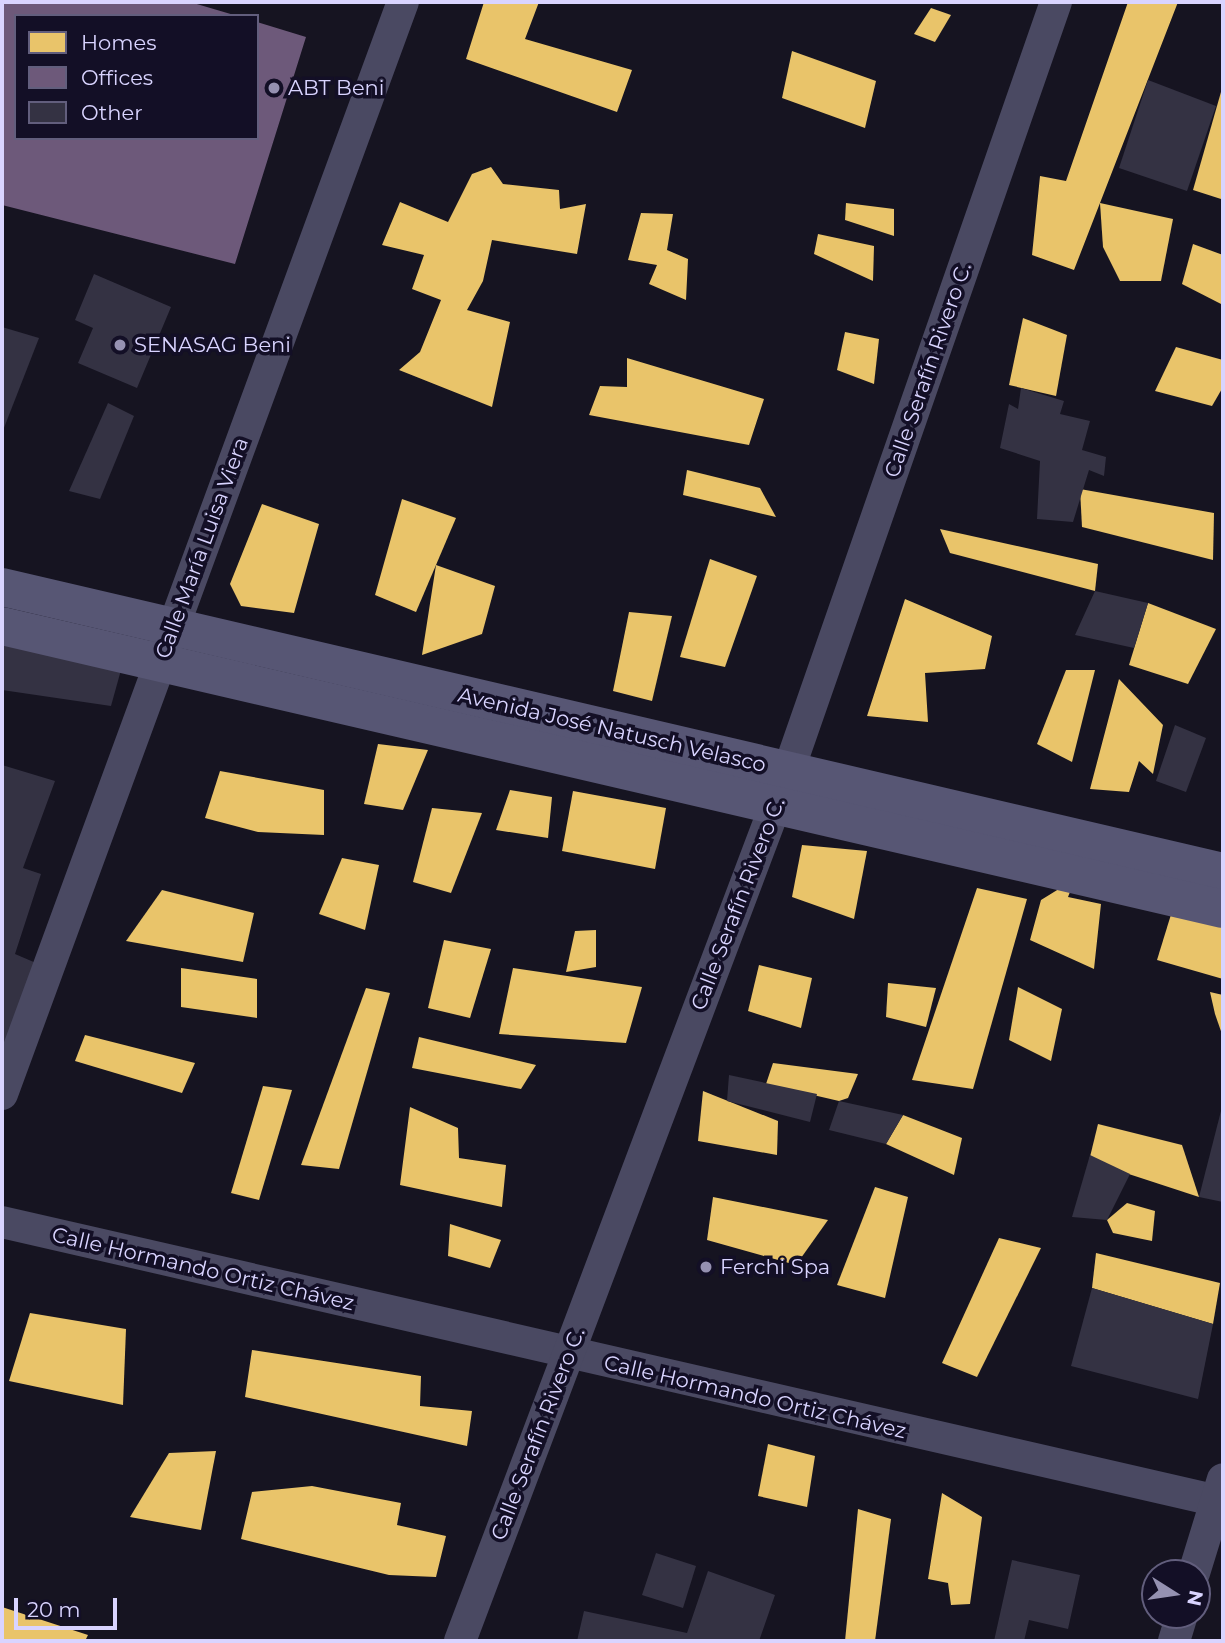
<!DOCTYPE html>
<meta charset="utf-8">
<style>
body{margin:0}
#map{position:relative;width:1225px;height:1643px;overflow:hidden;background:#161421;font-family:Montserrat,sans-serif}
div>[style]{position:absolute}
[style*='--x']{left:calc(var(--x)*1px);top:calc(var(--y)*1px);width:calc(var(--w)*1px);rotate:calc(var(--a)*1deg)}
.homes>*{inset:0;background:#e9c46a}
.offices>*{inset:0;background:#6d597a}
.building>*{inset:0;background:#343243}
.minor>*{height:32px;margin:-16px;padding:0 16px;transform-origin:16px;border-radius:16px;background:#4a4962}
.secondary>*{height:38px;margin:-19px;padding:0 19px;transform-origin:19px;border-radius:19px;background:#575674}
.dots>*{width:19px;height:19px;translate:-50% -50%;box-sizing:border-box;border:4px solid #130f26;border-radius:50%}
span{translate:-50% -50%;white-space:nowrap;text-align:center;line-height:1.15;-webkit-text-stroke:7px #130f26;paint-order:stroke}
.poi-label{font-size:21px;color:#d9d4ff}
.left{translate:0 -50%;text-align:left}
.street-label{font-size:21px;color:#d9d4ff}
.frame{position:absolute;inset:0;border:4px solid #d9d4ff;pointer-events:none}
.legend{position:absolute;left:14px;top:14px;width:245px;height:126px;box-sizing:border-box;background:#130f26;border:2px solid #625e7d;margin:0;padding:9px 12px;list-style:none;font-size:21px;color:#d9d4ff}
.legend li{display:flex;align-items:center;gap:14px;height:35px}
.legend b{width:35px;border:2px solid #625e7d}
.north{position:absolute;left:1141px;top:1559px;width:70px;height:70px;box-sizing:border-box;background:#130f26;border:2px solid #625e7d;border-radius:50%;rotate:102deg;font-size:19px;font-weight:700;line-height:28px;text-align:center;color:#d9d4ff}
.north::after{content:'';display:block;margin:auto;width:24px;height:32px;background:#9591b1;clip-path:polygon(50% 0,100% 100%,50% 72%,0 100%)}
.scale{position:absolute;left:14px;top:1598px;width:103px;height:32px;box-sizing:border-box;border:4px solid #d9d4ff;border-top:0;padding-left:9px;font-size:21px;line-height:24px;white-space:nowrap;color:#d9d4ff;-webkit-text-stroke:5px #130f26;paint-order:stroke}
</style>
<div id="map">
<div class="homes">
<i style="clip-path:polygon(484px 2px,539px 2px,525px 39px,632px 70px,617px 112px,466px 59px)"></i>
<i style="clip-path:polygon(1128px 2px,1178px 2px,1074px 270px,1032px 255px,1040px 176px,1066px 181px)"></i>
<i style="clip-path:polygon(931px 8px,951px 15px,935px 42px,914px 34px)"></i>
<i style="clip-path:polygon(792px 51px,876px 81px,865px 128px,782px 98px)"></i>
<i style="clip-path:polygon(1223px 85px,1223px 191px,1221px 199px,1193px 190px)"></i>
<i style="clip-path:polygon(491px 167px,503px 184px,559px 190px,560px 209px,586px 204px,577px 254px,492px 240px,483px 281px,467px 310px,510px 322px,492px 407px,399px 370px,420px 352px,441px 300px,412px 289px,424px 255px,382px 245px,400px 202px,448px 222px,472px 174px)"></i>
<i style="clip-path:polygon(846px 203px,894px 209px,894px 236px,845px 220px)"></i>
<i style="clip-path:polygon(1100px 203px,1173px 219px,1161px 281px,1120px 281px,1103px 247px)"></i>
<i style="clip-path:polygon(641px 213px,673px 214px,667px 250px,688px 259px,686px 300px,649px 284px,657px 265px,628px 260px)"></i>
<i style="clip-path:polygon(818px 234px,874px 246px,873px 281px,814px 254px)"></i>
<i style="clip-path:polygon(1193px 244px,1223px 255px,1223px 305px,1182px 284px)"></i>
<i style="clip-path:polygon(1023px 318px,1067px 335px,1056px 396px,1009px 385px)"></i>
<i style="clip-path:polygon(845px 332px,879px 339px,874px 384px,837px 370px)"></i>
<i style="clip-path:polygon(1176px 347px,1223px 360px,1223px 387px,1212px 406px,1155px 391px)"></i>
<i style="clip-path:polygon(627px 358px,764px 399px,749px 445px,589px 415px,600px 386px,627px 387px)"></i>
<i style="clip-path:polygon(687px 470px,760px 488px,776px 517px,683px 495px)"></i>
<i style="clip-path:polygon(1080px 489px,1214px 513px,1213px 560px,1082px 527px)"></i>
<i style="clip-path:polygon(402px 499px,456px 518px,416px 612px,375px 595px)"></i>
<i style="clip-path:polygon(262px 504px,319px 524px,294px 613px,241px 606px,230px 584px)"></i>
<i style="clip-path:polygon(940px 529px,1098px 564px,1095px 591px,950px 553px)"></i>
<i style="clip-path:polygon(710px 559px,757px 576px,725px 667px,680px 657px)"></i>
<i style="clip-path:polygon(436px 565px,495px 586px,482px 634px,422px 655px)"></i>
<i style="clip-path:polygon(905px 599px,992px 636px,985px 669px,925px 673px,928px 722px,867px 716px)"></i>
<i style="clip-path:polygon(1148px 603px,1216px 629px,1188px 684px,1129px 665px)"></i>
<i style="clip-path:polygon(629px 612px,672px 616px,652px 701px,613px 691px)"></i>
<i style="clip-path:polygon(1066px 670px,1095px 670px,1072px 762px,1037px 744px)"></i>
<i style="clip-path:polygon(1119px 679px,1163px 725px,1153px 774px,1139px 761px,1129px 792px,1090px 789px)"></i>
<i style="clip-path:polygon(378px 744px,428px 750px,403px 810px,364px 804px)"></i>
<i style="clip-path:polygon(220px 771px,324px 790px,324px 835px,258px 832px,205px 818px)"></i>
<i style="clip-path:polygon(510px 790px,552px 797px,548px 838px,496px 830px)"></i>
<i style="clip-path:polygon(573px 791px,666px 808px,655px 869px,562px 851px)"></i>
<i style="clip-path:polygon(432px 808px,482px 813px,451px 893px,413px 882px)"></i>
<i style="clip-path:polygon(802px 845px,867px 851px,854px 919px,792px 897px)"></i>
<i style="clip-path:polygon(342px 858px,379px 865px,365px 930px,319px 914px)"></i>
<i style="clip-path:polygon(1075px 879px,1068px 897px,1101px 904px,1094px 969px,1030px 940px,1041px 900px)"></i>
<i style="clip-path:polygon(977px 888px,1027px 899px,973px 1089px,912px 1080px)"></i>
<i style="clip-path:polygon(162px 890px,254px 913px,243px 962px,126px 941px)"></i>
<i style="clip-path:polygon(1173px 908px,1223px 923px,1223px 979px,1157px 960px)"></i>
<i style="clip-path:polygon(596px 930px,596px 967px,566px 972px,575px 931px)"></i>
<i style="clip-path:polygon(444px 940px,491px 949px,470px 1018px,428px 1008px)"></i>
<i style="clip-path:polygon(759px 965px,812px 978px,801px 1028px,748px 1011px)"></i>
<i style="clip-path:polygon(181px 968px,257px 979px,257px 1018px,181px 1007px)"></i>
<i style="clip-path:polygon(513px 968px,642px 987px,626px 1043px,499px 1034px)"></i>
<i style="clip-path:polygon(888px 983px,936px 988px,926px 1027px,886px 1017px)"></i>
<i style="clip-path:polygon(1018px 987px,1062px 1009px,1051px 1061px,1009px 1040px)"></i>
<i style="clip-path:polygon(366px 988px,390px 993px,339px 1169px,301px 1165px)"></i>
<i style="clip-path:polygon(1210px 992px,1223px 995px,1223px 1037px,1215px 1014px)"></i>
<i style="clip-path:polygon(85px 1035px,195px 1063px,182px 1093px,75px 1061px)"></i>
<i style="clip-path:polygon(419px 1037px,536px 1065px,521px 1089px,412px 1068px)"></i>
<i style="clip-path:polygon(773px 1063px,858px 1074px,848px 1098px,839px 1101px,766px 1084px)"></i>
<i style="clip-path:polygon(263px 1086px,292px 1090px,259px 1200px,231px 1193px)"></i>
<i style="clip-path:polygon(703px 1091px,778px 1121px,777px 1155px,698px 1141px)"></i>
<i style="clip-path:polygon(410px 1107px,458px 1128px,459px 1158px,506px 1165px,502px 1207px,400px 1185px)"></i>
<i style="clip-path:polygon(903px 1115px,962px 1138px,954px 1175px,886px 1144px)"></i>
<i style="clip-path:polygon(1098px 1124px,1182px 1145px,1199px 1197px,1089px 1161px)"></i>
<i style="clip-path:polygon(875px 1187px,908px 1197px,885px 1298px,837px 1285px)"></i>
<i style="clip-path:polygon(713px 1197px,828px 1220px,796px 1265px,707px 1240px)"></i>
<i style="clip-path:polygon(1127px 1203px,1155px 1211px,1152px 1241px,1113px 1233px,1107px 1220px)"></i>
<i style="clip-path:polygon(450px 1224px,501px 1240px,490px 1268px,448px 1256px)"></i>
<i style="clip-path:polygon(999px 1238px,1041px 1248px,977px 1377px,942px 1363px)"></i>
<i style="clip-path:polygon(1096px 1253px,1220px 1283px,1213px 1324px,1092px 1288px)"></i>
<i style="clip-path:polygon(30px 1313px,126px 1329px,123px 1405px,9px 1381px)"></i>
<i style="clip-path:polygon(252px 1350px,421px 1376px,420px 1406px,472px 1411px,467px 1446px,245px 1397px)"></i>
<i style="clip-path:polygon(768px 1444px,815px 1456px,807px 1507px,758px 1496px)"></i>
<i style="clip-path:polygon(216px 1451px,201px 1530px,130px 1517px,169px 1453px)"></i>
<i style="clip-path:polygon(312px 1486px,401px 1503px,397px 1525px,446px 1536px,436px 1577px,389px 1575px,241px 1539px,252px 1492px)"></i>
<i style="clip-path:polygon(942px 1493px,982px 1517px,970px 1604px,951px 1605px,948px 1583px,928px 1579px)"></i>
<i style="clip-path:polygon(858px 1509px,891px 1519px,875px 1641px,845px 1641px)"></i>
<i style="clip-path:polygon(2px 1607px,88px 1635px,85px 1641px,2px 1641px)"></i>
</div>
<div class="offices">
<i style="clip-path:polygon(2px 2px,190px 2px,234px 15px,16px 16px,16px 138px,257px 138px,257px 22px,306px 37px,235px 264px,2px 205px)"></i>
</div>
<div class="building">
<i style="clip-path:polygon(1148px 80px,1216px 106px,1187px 191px,1119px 168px)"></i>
<i style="clip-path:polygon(94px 274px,171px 307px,137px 388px,78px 363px,93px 328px,75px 320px)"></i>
<i style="clip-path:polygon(2px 327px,39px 338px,2px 433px)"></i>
<i style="clip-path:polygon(1021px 388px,1064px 401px,1060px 414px,1090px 421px,1082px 450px,1106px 457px,1104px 476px,1089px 470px,1073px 522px,1037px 519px,1040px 461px,1000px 448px,1009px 404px,1018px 409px)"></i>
<i style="clip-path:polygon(108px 403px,134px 416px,100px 499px,69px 491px)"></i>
<i style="clip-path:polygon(1095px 591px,1148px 603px,1134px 648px,1075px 635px)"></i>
<i style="clip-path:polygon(2px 640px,121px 670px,111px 706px,2px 690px)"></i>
<i style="clip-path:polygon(1175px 725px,1206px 738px,1186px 792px,1156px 781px)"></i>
<i style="clip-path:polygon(2px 765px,55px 781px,23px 868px,41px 874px,15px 954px,36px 963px,2px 1050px)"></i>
<i style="clip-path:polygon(729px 1075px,817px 1094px,810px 1122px,727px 1101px)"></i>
<i style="clip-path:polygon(839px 1101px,903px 1115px,886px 1144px,829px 1130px)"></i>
<i style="clip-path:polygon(1222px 1107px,1223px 1107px,1223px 1202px,1199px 1197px)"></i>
<i style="clip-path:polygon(1090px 1155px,1130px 1174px,1107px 1220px,1072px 1217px)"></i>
<i style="clip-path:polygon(1092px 1288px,1213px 1324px,1198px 1399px,1071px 1366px)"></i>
<i style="clip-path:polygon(656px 1553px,696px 1566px,683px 1608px,642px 1595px)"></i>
<i style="clip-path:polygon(1012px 1560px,1080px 1575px,1068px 1629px,1029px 1620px,1024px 1641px,994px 1641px)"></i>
<i style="clip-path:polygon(708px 1571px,775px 1595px,759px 1641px,577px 1641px,584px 1611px,687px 1633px)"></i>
</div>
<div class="minor">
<i style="--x:2;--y:1094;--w:1163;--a:-69.84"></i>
<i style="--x:2;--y:1222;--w:1253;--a:12.92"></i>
<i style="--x:1194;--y:1573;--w:98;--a:-72.9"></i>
<i style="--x:460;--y:1641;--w:929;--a:-69.32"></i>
<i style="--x:788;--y:772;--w:815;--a:-70.81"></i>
<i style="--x:1174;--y:1641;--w:27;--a:-73"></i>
</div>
<div class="secondary">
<i style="--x:2;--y:587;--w:1254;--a:13.14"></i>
<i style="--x:2;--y:626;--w:1253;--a:13.05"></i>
</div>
<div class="dots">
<i style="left:274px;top:88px;background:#9591b1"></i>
<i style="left:120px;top:345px;background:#9591b1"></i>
<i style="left:706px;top:1267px;background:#9591b1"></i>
</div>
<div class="poi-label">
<span class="left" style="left:288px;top:88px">ABT Beni</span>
<span class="left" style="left:134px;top:345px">SENASAG Beni</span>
<span class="left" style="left:720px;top:1267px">Ferchi Spa</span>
</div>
<div class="street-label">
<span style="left:928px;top:370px;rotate:-71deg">Calle Serafín Rivero C.</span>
<span style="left:202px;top:548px;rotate:-70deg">Calle María Luisa Viera</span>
<span style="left:612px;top:730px;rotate:13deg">Avenida José Natusch Velasco</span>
<span style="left:738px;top:904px;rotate:-69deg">Calle Serafín Rivero C.</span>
<span style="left:203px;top:1269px;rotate:13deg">Calle Hormando Ortiz Chávez</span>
<span style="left:755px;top:1397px;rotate:13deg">Calle Hormando Ortiz Chávez</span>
<span style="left:538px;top:1434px;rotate:-69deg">Calle Serafín Rivero C.</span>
</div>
<div class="frame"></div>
<ul class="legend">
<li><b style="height:19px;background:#e9c46a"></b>Homes</li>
<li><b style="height:19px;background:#6d597a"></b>Offices</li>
<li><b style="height:19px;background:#343243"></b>Other</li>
</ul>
<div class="north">N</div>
<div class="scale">20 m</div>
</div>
